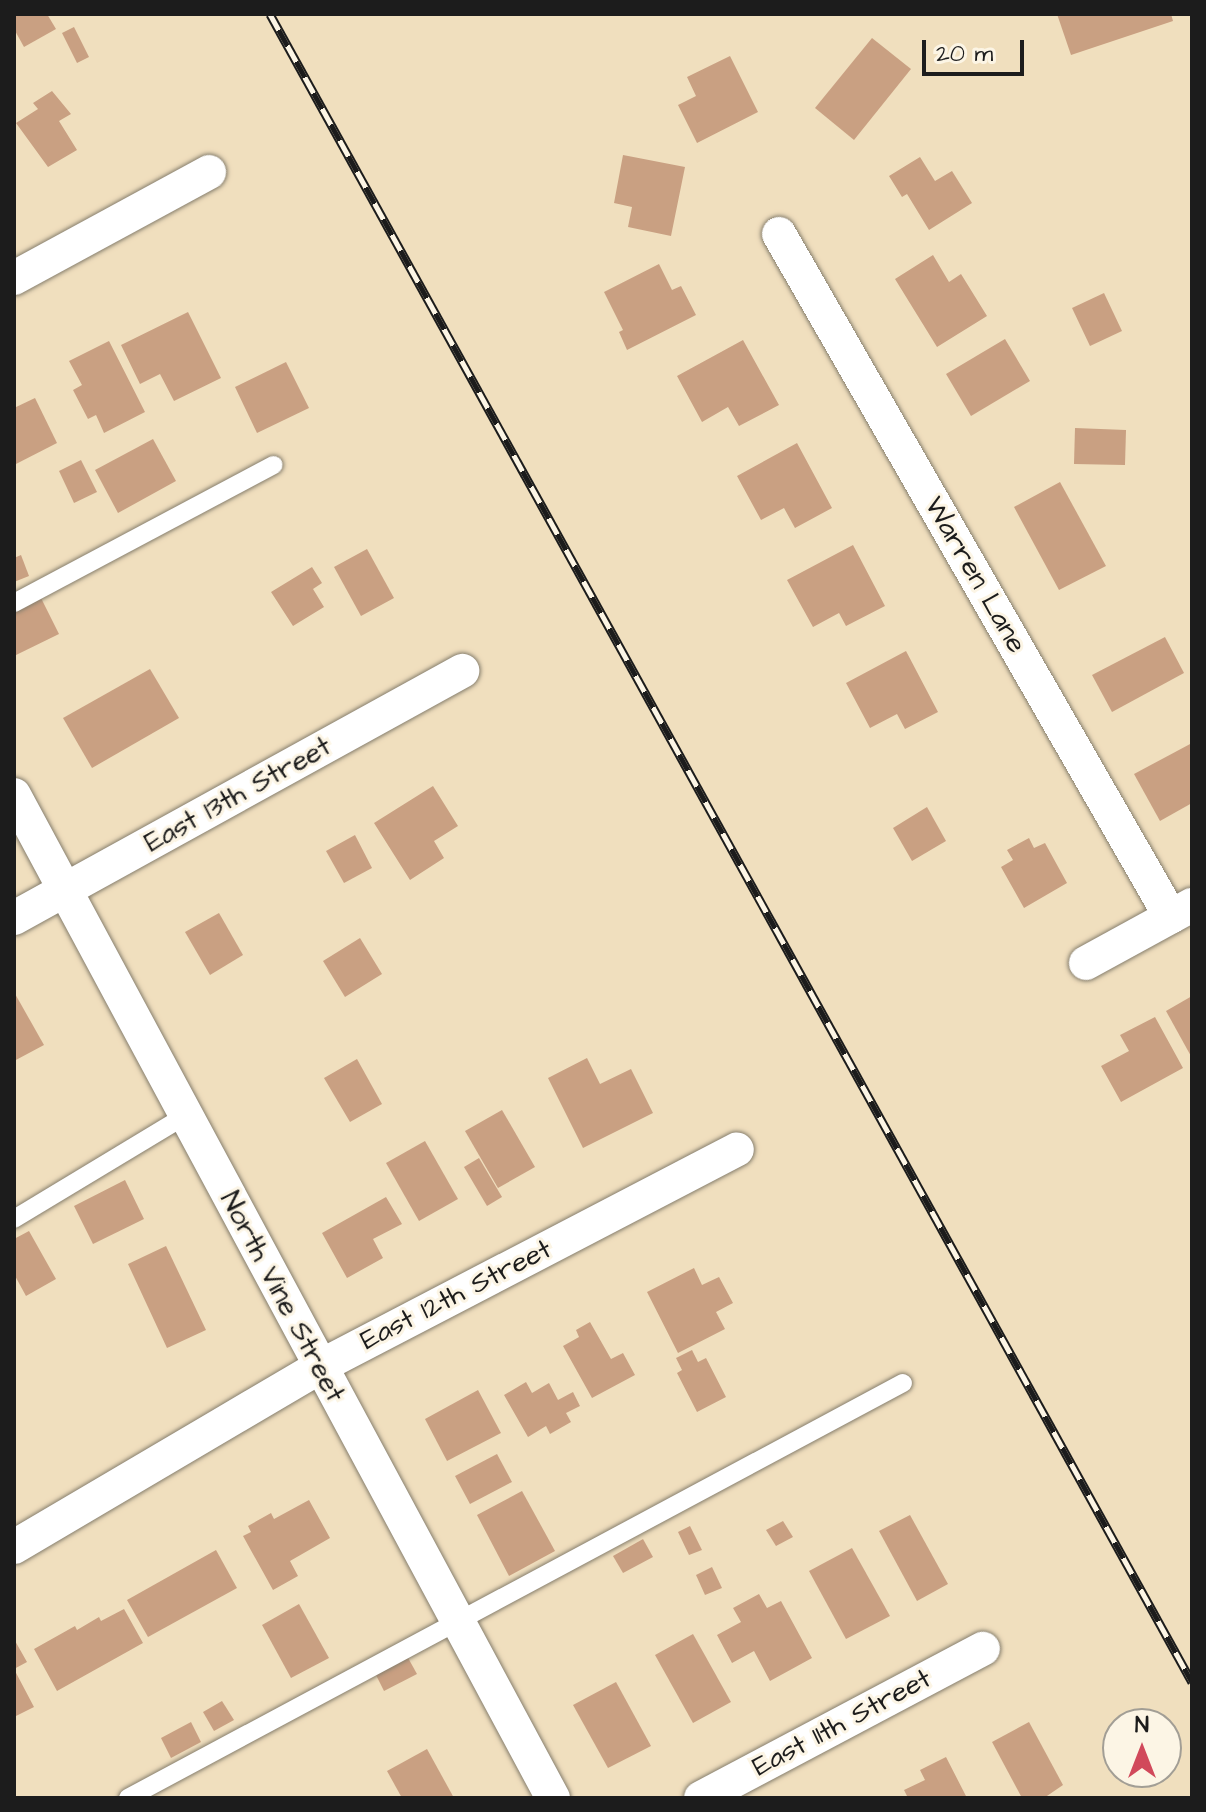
<!DOCTYPE html>
<style>
body{margin:0}
#map{position:relative;width:1206px;height:1812px;overflow:hidden;background:#f0dfbe;font-family:"Architects Daughter",sans-serif}
div>[style]{position:absolute}
[style*='--x']{left:calc(var(--x)*1px);top:calc(var(--y)*1px);width:calc(var(--w)*1px);rotate:calc(var(--a)*1deg)}
.building>*{inset:0;background:#c9a082}
.roads{filter:drop-shadow(0 0 2px #867e6d) drop-shadow(0 0 2px #867e6d)}
.service>*{height:18px;margin:-9px;padding:0 9px;transform-origin:9px;border-radius:9px;background:#fff}
.minor>*{height:34px;margin:-17px;padding:0 17px;transform-origin:17px;border-radius:17px;background:#fff}
.rail>*{height:9px;margin-top:-4.5px;transform-origin:0;background:repeating-linear-gradient(90deg,#fcf5e5 0 18px,#1c1c1c 0 36px);box-sizing:border-box;border-block:2px solid #1c1c1c}
span{translate:-50% -50%;white-space:nowrap;text-align:center;line-height:1.15;-webkit-text-stroke:6px #fcf5e5;paint-order:stroke}
.street-label{font-size:28px;color:#1c1c1c}
.frame{position:absolute;inset:0;border:16px solid #1c1c1c;pointer-events:none}
.north{position:absolute;left:1102px;top:1708px;width:80px;height:80px;box-sizing:border-box;background:#fcf5e5;border:2px solid #a29e95;border-radius:50%;rotate:0deg;font-size:22px;font-weight:700;line-height:32px;text-align:center;color:#1c1c1c}
.north::after{content:'';display:block;margin:auto;width:28px;height:36px;background:#d1495b;clip-path:polygon(50% 0,100% 100%,50% 72%,0 100%)}
.scale{position:absolute;left:922px;top:40px;width:102px;height:36px;box-sizing:border-box;border:4px solid #1c1c1c;border-top:0;padding-left:10px;font-size:24px;line-height:28px;white-space:nowrap;color:#1c1c1c;-webkit-text-stroke:6px #fcf5e5;paint-order:stroke}
</style>
<div id="map">
<div class="building">
<i style="clip-path:polygon(14px 14px,47px 14px,56px 29px,24px 47px,14px 29px)"></i>
<i style="clip-path:polygon(1057px 14px,1171px 14px,1173px 21px,1071px 55px)"></i>
<i style="clip-path:polygon(74px 27px,89px 57px,77px 63px,62px 33px)"></i>
<i style="clip-path:polygon(872px 38px,911px 69px,854px 140px,815px 108px)"></i>
<i style="clip-path:polygon(730px 56px,758px 112px,697px 143px,678px 105px,696px 96px,687px 77px)"></i>
<i style="clip-path:polygon(52px 91px,71px 114px,59px 121px,77px 150px,48px 167px,16px 123px,38px 109px,33px 103px)"></i>
<i style="clip-path:polygon(623px 155px,685px 167px,671px 236px,628px 227px,632px 207px,614px 203px)"></i>
<i style="clip-path:polygon(920px 157px,935px 181px,952px 171px,972px 203px,929px 230px,907px 194px,902px 197px,889px 176px)"></i>
<i style="clip-path:polygon(933px 255px,949px 282px,961px 274px,987px 316px,937px 347px,895px 279px)"></i>
<i style="clip-path:polygon(659px 264px,672px 290px,681px 286px,696px 315px,627px 350px,619px 332px,623px 330px,604px 292px)"></i>
<i style="clip-path:polygon(1104px 293px,1122px 331px,1090px 346px,1072px 308px)"></i>
<i style="clip-path:polygon(188px 312px,221px 378px,174px 401px,160px 374px,140px 384px,121px 345px)"></i>
<i style="clip-path:polygon(1005px 339px,1030px 381px,971px 416px,946px 374px)"></i>
<i style="clip-path:polygon(743px 340px,779px 405px,739px 426px,728px 407px,702px 422px,677px 376px)"></i>
<i style="clip-path:polygon(109px 341px,145px 412px,104px 433px,96px 415px,88px 419px,73px 390px,82px 385px,69px 361px)"></i>
<i style="clip-path:polygon(286px 362px,309px 408px,257px 433px,235px 387px)"></i>
<i style="clip-path:polygon(35px 398px,57px 443px,14px 465px,14px 408px)"></i>
<i style="clip-path:polygon(1075px 428px,1126px 430px,1125px 465px,1074px 464px)"></i>
<i style="clip-path:polygon(153px 439px,176px 481px,118px 513px,95px 470px)"></i>
<i style="clip-path:polygon(797px 443px,832px 508px,795px 528px,784px 508px,761px 520px,737px 476px)"></i>
<i style="clip-path:polygon(81px 460px,97px 492px,74px 503px,59px 471px)"></i>
<i style="clip-path:polygon(1060px 482px,1106px 566px,1059px 590px,1014px 507px)"></i>
<i style="clip-path:polygon(853px 545px,885px 606px,846px 626px,839px 613px,813px 627px,787px 580px)"></i>
<i style="clip-path:polygon(367px 549px,394px 598px,361px 616px,334px 567px)"></i>
<i style="clip-path:polygon(21px 555px,29px 576px,14px 582px,14px 558px)"></i>
<i style="clip-path:polygon(312px 567px,322px 583px,313px 589px,324px 607px,293px 626px,271px 592px)"></i>
<i style="clip-path:polygon(41px 598px,59px 634px,14px 656px,14px 612px)"></i>
<i style="clip-path:polygon(1165px 637px,1184px 673px,1112px 712px,1092px 675px)"></i>
<i style="clip-path:polygon(906px 651px,938px 712px,905px 729px,897px 714px,870px 728px,846px 683px)"></i>
<i style="clip-path:polygon(150px 669px,179px 718px,92px 768px,63px 718px)"></i>
<i style="clip-path:polygon(1192px 743px,1192px 803px,1160px 821px,1134px 774px)"></i>
<i style="clip-path:polygon(433px 786px,458px 826px,434px 841px,444px 858px,410px 880px,374px 823px)"></i>
<i style="clip-path:polygon(927px 807px,946px 841px,912px 861px,893px 828px)"></i>
<i style="clip-path:polygon(355px 835px,372px 868px,344px 883px,326px 851px)"></i>
<i style="clip-path:polygon(1029px 838px,1034px 848px,1045px 843px,1067px 883px,1024px 908px,1001px 867px,1013px 860px,1007px 850px)"></i>
<i style="clip-path:polygon(219px 913px,243px 955px,210px 975px,185px 932px)"></i>
<i style="clip-path:polygon(360px 938px,382px 974px,345px 997px,323px 961px)"></i>
<i style="clip-path:polygon(14px 992px,44px 1045px,14px 1061px)"></i>
<i style="clip-path:polygon(1192px 996px,1192px 1058px,1166px 1011px)"></i>
<i style="clip-path:polygon(1155px 1017px,1183px 1068px,1121px 1102px,1101px 1066px,1129px 1051px,1120px 1035px)"></i>
<i style="clip-path:polygon(587px 1058px,600px 1084px,631px 1069px,653px 1113px,583px 1148px,548px 1078px)"></i>
<i style="clip-path:polygon(357px 1059px,382px 1104px,350px 1122px,324px 1078px)"></i>
<i style="clip-path:polygon(502px 1110px,535px 1167px,498px 1188px,465px 1131px)"></i>
<i style="clip-path:polygon(425px 1141px,458px 1199px,419px 1221px,386px 1163px)"></i>
<i style="clip-path:polygon(479px 1158px,502px 1197px,487px 1206px,464px 1167px)"></i>
<i style="clip-path:polygon(125px 1180px,144px 1219px,93px 1244px,74px 1206px)"></i>
<i style="clip-path:polygon(386px 1197px,402px 1224px,373px 1239px,383px 1258px,347px 1278px,322px 1233px)"></i>
<i style="clip-path:polygon(29px 1231px,56px 1279px,26px 1296px,14px 1274px,14px 1239px)"></i>
<i style="clip-path:polygon(166px 1246px,206px 1330px,167px 1348px,128px 1264px)"></i>
<i style="clip-path:polygon(694px 1268px,702px 1285px,719px 1277px,733px 1303px,716px 1312px,725px 1329px,678px 1353px,647px 1292px)"></i>
<i style="clip-path:polygon(590px 1322px,611px 1359px,623px 1353px,635px 1375px,592px 1398px,563px 1346px,579px 1337px,576px 1330px)"></i>
<i style="clip-path:polygon(692px 1350px,698px 1362px,706px 1358px,726px 1397px,697px 1412px,677px 1373px,682px 1370px,676px 1358px)"></i>
<i style="clip-path:polygon(526px 1382px,532px 1393px,549px 1383px,558px 1400px,573px 1392px,580px 1406px,566px 1413px,571px 1422px,550px 1434px,546px 1426px,528px 1437px,504px 1395px)"></i>
<i style="clip-path:polygon(478px 1390px,501px 1433px,447px 1461px,425px 1419px)"></i>
<i style="clip-path:polygon(497px 1454px,512px 1482px,470px 1504px,455px 1476px)"></i>
<i style="clip-path:polygon(522px 1491px,555px 1551px,509px 1576px,477px 1515px)"></i>
<i style="clip-path:polygon(309px 1500px,330px 1538px,290px 1561px,298px 1576px,273px 1590px,243px 1536px,251px 1532px,248px 1526px,271px 1513px,274px 1519px)"></i>
<i style="clip-path:polygon(910px 1515px,948px 1584px,917px 1601px,879px 1531px)"></i>
<i style="clip-path:polygon(783px 1521px,793px 1537px,776px 1546px,766px 1530px)"></i>
<i style="clip-path:polygon(690px 1526px,702px 1550px,689px 1555px,678px 1532px)"></i>
<i style="clip-path:polygon(643px 1539px,653px 1557px,623px 1573px,613px 1556px)"></i>
<i style="clip-path:polygon(852px 1548px,890px 1616px,846px 1639px,809px 1571px)"></i>
<i style="clip-path:polygon(216px 1550px,237px 1588px,148px 1637px,127px 1600px)"></i>
<i style="clip-path:polygon(712px 1567px,722px 1588px,705px 1595px,696px 1575px)"></i>
<i style="clip-path:polygon(759px 1594px,767px 1608px,781px 1601px,812px 1658px,770px 1681px,754px 1651px,732px 1663px,717px 1635px,741px 1622px,733px 1608px)"></i>
<i style="clip-path:polygon(299px 1604px,329px 1658px,291px 1678px,262px 1625px)"></i>
<i style="clip-path:polygon(124px 1609px,143px 1643px,57px 1691px,34px 1649px,75px 1626px,77px 1630px,99px 1617px,101px 1621px)"></i>
<i style="clip-path:polygon(693px 1634px,731px 1702px,693px 1723px,655px 1655px)"></i>
<i style="clip-path:polygon(14px 1639px,27px 1662px,14px 1669px,34px 1707px,14px 1717px)"></i>
<i style="clip-path:polygon(407px 1656px,417px 1674px,384px 1691px,375px 1673px)"></i>
<i style="clip-path:polygon(616px 1682px,651px 1746px,608px 1768px,573px 1705px)"></i>
<i style="clip-path:polygon(222px 1701px,234px 1720px,214px 1731px,203px 1712px)"></i>
<i style="clip-path:polygon(191px 1722px,201px 1742px,171px 1758px,161px 1738px)"></i>
<i style="clip-path:polygon(1029px 1722px,1063px 1785px,1044px 1798px,1022px 1798px,992px 1742px)"></i>
<i style="clip-path:polygon(427px 1749px,454px 1798px,402px 1798px,387px 1771px)"></i>
<i style="clip-path:polygon(946px 1757px,967px 1798px,908px 1798px,904px 1790px,925px 1780px,920px 1770px)"></i>
</div>
<div class="roads">
<div class="service">
<i style="--x:14;--y:603;--w:294;--a:-28"></i>
<i style="--x:14;--y:1219;--w:200;--a:-31.1"></i>
<i style="--x:128;--y:1798;--w:879;--a:-28.17"></i>
</div>
<div class="minor">
<i style="--x:779;--y:234;--w:787;--a:60.15"></i>
<i style="--x:14;--y:278;--w:222;--a:-28.5"></i>
<i style="--x:14;--y:795;--w:1139;--a:61.75"></i>
<i style="--x:14;--y:918;--w:512;--a:-28.87"></i>
<i style="--x:1086;--y:963;--w:121;--a:-28.7"></i>
<i style="--x:14;--y:1547;--w:354;--a:-30.5"></i>
<i style="--x:319;--y:1367;--w:471;--a:-27.5"></i>
<i style="--x:701;--y:1798;--w:319;--a:-27.9"></i>
</div>
</div>
<div class="rail">
<i style="--x:270;--y:14;--w:1906;--a:61.07"></i>
</div>
<div class="street-label">
<span style="left:975px;top:575px;rotate:60deg">Warren Lane</span>
<span style="left:238px;top:795px;rotate:-29deg">East 13th Street</span>
<span style="left:456px;top:1295px;rotate:-27deg">East 12th Street</span>
<span style="left:282px;top:1297px;rotate:62deg">North Vine Street</span>
<span style="left:842px;top:1723px;rotate:-28deg">East 11th Street</span>
</div>
<div class="frame"></div>
<div class="north">N</div>
<div class="scale">20 m</div>
</div>
